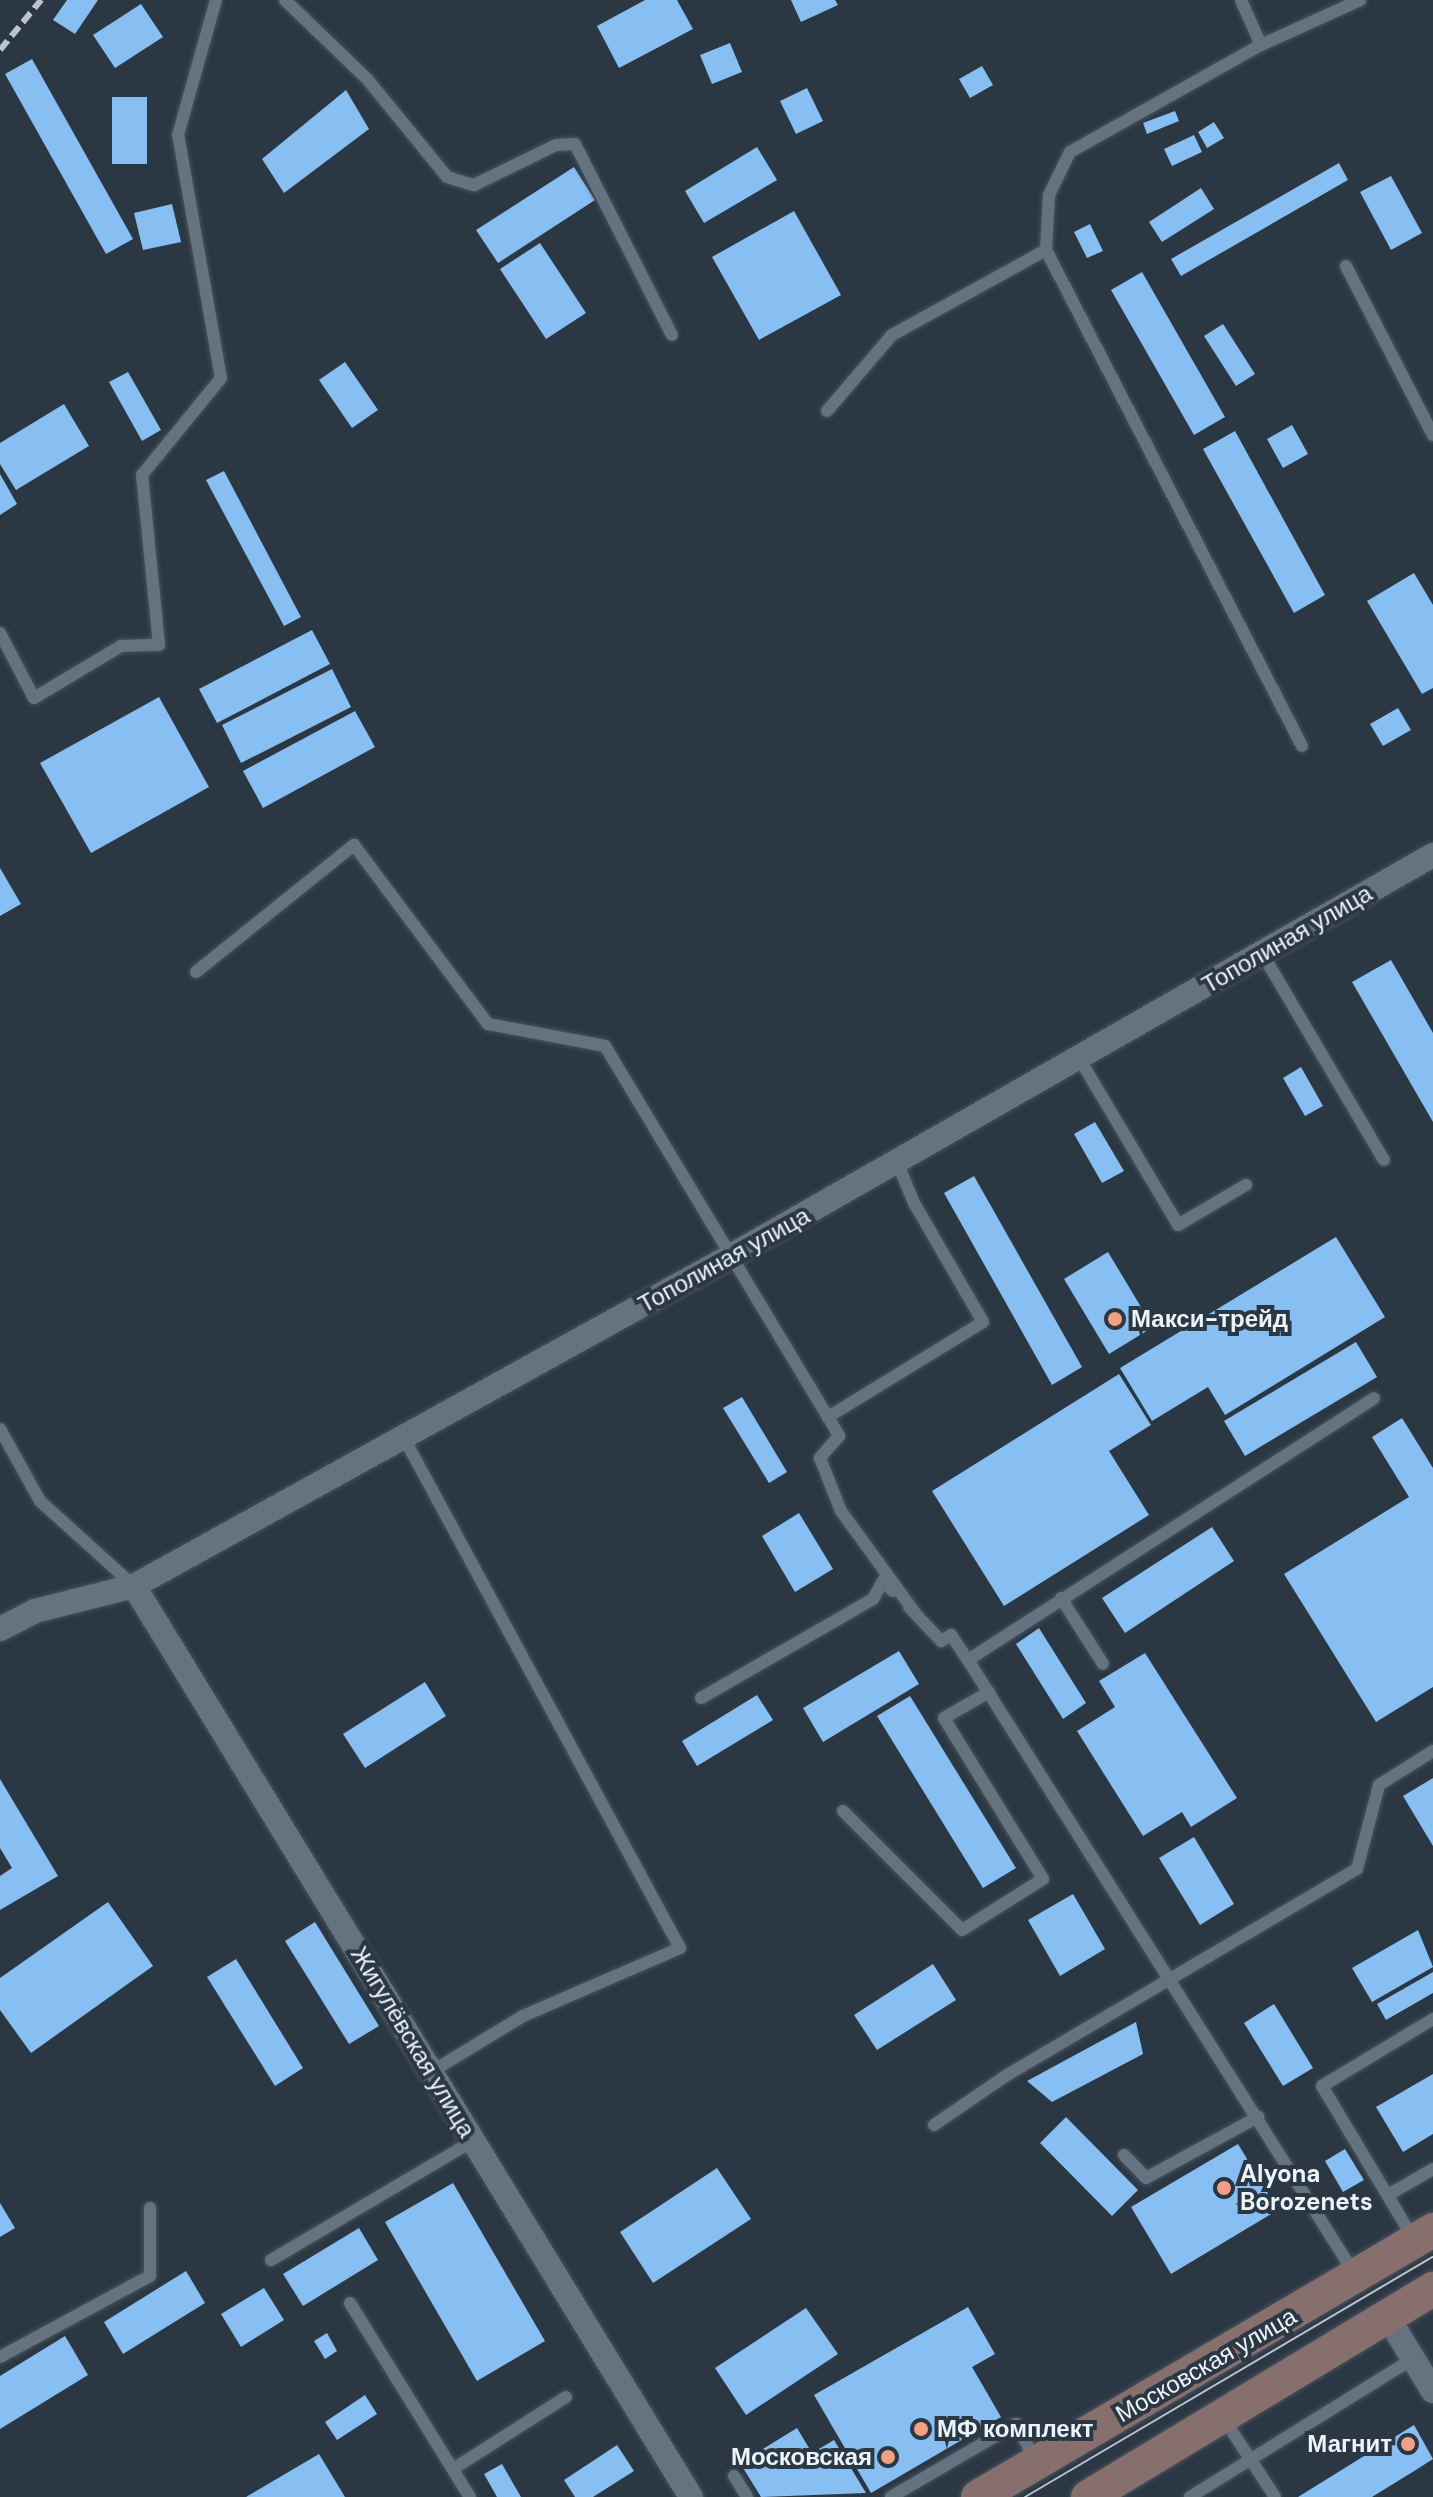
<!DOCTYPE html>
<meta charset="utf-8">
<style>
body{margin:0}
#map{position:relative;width:1433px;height:2497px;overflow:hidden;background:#2b3743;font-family:"DM Sans",sans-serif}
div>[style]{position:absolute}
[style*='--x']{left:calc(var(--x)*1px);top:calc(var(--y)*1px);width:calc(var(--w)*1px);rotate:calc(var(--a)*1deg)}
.building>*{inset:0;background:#87bff3}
.roads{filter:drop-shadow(0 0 2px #47525b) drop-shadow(0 0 2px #47525b)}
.lane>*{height:12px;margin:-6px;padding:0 6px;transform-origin:6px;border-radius:6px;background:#657380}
.street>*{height:24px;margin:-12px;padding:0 12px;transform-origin:12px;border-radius:12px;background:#657380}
.secondary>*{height:34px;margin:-17px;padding:0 17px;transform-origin:17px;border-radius:17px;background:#866f6d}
.tram>*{height:2px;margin:-1px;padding:0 1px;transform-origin:1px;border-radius:1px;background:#bbc4cc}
.rail>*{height:6px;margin-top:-3px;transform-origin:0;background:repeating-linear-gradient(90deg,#bbc4cc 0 12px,transparent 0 18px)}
.dots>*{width:22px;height:22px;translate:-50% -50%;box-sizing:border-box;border:4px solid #2b3743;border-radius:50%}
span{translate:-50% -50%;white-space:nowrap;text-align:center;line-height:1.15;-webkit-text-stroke:8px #2b3743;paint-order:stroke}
.street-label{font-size:24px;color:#ecf4fb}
.poi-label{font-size:24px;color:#ecf4fb;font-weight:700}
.left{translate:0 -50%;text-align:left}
.right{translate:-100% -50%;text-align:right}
</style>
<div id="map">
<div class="building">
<i style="clip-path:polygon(67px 0,98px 0,75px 34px,53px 20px)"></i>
<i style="clip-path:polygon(645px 0,677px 0,693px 29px,619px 68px,597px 26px)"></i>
<i style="clip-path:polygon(791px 0,835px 0,838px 5px,801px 22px)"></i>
<i style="clip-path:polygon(141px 4px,163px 37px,115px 68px,93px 35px)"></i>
<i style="clip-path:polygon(730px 43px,742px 72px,712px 84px,700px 55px)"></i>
<i style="clip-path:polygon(32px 59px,133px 239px,106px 254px,5px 74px)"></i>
<i style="clip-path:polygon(982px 66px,993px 85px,970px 98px,959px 79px)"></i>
<i style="clip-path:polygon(807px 88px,823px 121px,796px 134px,780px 101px)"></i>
<i style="clip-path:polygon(346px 90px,369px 129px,284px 193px,262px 159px)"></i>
<i style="clip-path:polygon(112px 97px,147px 97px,147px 164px,112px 164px)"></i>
<i style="clip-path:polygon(1175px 111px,1179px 121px,1147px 134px,1143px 123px)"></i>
<i style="clip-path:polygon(1214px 122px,1224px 138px,1207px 148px,1198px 132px)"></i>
<i style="clip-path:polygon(1194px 135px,1202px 152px,1172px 166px,1164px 149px)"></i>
<i style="clip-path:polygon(757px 147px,777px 180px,704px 223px,685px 191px)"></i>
<i style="clip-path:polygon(1339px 163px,1348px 180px,1181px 276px,1171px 259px)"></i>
<i style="clip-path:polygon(574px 167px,595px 200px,498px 263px,476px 230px)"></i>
<i style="clip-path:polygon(1391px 176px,1422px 233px,1391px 250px,1360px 192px)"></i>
<i style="clip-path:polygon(1201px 188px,1214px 209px,1162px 242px,1149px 222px)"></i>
<i style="clip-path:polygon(172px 204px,181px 242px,143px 250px,134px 213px)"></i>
<i style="clip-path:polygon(794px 211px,841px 295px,759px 340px,712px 257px)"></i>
<i style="clip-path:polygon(1090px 224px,1103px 251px,1087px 258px,1074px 232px)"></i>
<i style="clip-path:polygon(540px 243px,586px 313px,546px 339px,500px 269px)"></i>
<i style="clip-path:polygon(1142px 272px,1225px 417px,1194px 435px,1111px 290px)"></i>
<i style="clip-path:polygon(1223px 324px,1255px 374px,1236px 386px,1204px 336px)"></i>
<i style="clip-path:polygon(345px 362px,378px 410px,352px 428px,319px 380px)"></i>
<i style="clip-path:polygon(128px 372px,161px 430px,142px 441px,109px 382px)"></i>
<i style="clip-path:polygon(64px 404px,89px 446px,16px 490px,0 464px,0 443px)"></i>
<i style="clip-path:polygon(1292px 425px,1308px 454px,1283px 468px,1267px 439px)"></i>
<i style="clip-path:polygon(1235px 431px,1325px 595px,1294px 613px,1203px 449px)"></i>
<i style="clip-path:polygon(224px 471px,301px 617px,284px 626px,206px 480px)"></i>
<i style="clip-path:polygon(0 474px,17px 504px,0 515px)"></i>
<i style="clip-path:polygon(1414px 573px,1433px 605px,1433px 688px,1422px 694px,1367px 601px)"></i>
<i style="clip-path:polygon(312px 630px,330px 664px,217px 723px,199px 689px)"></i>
<i style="clip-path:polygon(332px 669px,351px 707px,241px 763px,222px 725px)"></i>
<i style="clip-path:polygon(159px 697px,209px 787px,91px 853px,40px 763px)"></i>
<i style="clip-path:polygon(1398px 708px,1411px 730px,1383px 746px,1370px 724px)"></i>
<i style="clip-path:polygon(355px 711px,375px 747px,263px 808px,243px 771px)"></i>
<i style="clip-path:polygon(0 868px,21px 904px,0 916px)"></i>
<i style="clip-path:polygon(1391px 960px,1433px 1033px,1433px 1122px,1352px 982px)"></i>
<i style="clip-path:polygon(1301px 1067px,1323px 1106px,1305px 1116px,1283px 1078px)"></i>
<i style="clip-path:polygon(1095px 1122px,1124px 1171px,1102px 1183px,1074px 1134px)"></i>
<i style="clip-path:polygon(974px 1176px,1082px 1367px,1052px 1385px,944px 1193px)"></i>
<i style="clip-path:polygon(1336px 1237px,1385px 1317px,1225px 1415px,1208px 1387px,1152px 1421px,1120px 1368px)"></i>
<i style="clip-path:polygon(1108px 1252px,1153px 1327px,1109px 1354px,1064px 1279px)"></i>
<i style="clip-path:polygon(1356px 1342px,1377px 1377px,1245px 1456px,1224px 1421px)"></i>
<i style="clip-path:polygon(1119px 1374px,1151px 1425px,1109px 1451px,1149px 1515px,1004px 1606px,932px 1491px)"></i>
<i style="clip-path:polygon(742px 1397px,787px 1472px,769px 1483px,723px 1408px)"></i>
<i style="clip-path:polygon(1402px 1418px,1433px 1468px,1433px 1687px,1376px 1722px,1284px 1574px,1409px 1497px,1372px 1437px)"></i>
<i style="clip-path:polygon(799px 1513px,833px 1569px,795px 1592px,762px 1536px)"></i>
<i style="clip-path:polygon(1212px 1527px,1234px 1561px,1125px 1633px,1102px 1598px)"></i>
<i style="clip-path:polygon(1039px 1628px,1086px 1703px,1063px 1719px,1016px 1644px)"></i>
<i style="clip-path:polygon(899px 1651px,919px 1684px,823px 1742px,803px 1708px)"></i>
<i style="clip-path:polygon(1145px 1653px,1237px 1798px,1191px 1827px,1182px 1812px,1143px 1836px,1077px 1731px,1115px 1707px,1099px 1681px)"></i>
<i style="clip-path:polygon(425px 1682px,446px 1716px,365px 1768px,343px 1734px)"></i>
<i style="clip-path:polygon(757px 1695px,773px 1720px,697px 1766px,682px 1741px)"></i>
<i style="clip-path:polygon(910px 1696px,1016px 1868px,983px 1888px,877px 1716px)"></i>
<i style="clip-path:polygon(1433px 1778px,1433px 1846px,1403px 1796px)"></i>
<i style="clip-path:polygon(0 1779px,58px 1876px,0 1910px,0 1876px,12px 1868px,0 1848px)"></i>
<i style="clip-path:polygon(1194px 1837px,1234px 1904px,1200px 1925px,1159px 1858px)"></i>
<i style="clip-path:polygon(1073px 1894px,1105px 1949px,1060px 1976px,1028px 1920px)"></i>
<i style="clip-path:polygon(108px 1902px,153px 1966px,31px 2053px,0 2010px,0 1978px)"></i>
<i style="clip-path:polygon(315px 1922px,379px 2026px,349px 2044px,285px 1941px)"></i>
<i style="clip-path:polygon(1418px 1930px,1433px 1967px,1372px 2002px,1352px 1968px)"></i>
<i style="clip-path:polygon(236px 1959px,303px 2068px,275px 2086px,207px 1977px)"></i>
<i style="clip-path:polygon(933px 1964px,956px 2000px,877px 2050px,854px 2015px)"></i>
<i style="clip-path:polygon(1433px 1972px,1433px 1993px,1386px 2020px,1377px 2004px)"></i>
<i style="clip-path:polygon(1274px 2004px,1313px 2068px,1283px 2086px,1244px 2023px)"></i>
<i style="clip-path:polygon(1136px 2022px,1143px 2054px,1052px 2102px,1027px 2081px)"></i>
<i style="clip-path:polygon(1433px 2074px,1433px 2134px,1403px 2152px,1376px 2107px)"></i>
<i style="clip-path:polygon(1066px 2117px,1138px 2190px,1112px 2216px,1040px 2143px)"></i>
<i style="clip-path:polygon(1238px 2144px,1278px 2210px,1171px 2274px,1131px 2207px)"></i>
<i style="clip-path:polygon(1345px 2149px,1364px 2180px,1343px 2192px,1325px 2161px)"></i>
<i style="clip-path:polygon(717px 2168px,751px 2219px,653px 2283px,620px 2232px)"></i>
<i style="clip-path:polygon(453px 2183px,545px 2341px,477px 2381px,385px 2222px)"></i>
<i style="clip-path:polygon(0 2203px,15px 2228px,0 2237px)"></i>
<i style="clip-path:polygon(359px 2228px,378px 2260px,303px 2306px,283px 2274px)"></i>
<i style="clip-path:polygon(186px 2271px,205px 2303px,123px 2354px,104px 2322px)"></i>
<i style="clip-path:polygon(264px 2288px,284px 2320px,241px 2347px,221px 2314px)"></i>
<i style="clip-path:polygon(968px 2307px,995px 2354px,972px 2367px,1001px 2417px,871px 2493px,814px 2395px)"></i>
<i style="clip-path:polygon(806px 2308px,838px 2354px,746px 2415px,715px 2368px)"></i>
<i style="clip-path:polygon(327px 2333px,337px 2351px,325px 2359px,314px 2341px)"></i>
<i style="clip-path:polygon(65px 2336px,88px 2375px,0 2429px,0 2376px)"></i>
<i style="clip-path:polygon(365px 2395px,377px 2414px,337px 2440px,325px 2422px)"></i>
<i style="clip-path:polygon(1414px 2425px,1433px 2459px,1411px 2473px,1372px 2497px,1298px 2497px)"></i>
<i style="clip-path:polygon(797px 2428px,812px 2453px,834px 2440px,866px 2493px,761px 2497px,740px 2463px)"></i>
<i style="clip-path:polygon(617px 2445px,634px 2471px,593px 2497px,575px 2497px,564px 2480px)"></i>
<i style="clip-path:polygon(319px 2454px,345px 2497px,246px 2497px)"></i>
<i style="clip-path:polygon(502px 2464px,521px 2497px,497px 2497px,484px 2474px)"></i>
</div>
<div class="roads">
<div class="lane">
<i style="--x:285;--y:0;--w:115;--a:43.9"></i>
<i style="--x:368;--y:80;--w:125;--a:50.8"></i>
<i style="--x:447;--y:177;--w:28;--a:17"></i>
<i style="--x:474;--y:185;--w:91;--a:-26"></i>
<i style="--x:556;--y:145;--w:19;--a:-3"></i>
<i style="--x:575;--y:144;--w:214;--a:63.1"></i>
<i style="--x:1261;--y:45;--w:109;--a:-24.4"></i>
<i style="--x:1046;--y:250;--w:558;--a:62.7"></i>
<i style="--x:1346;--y:266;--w:190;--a:62.8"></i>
<i style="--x:827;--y:411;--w:100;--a:-49.5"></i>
<i style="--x:892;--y:335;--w:176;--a:-28.9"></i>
<i style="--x:1046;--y:250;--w:55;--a:-86.9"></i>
<i style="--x:1049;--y:195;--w:48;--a:-64"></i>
<i style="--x:1070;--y:152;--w:219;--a:-29.3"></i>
<i style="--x:1261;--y:45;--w:49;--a:-114"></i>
<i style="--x:0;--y:633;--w:73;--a:62.4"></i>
<i style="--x:34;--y:698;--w:101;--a:-30.9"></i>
<i style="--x:121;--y:646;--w:38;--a:-2"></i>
<i style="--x:159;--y:645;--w:171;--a:-95.7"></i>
<i style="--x:142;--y:475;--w:125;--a:-50.8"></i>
<i style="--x:221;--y:378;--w:247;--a:-100"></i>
<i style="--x:178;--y:135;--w:140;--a:-74.3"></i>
<i style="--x:1262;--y:953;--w:240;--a:59.5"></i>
<i style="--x:196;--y:972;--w:203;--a:-38.8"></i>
<i style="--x:354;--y:845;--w:224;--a:53.2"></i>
<i style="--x:488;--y:1024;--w:119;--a:10.6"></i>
<i style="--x:605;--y:1046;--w:455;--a:59"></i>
<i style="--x:839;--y:1436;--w:29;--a:131"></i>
<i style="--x:820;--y:1458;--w:57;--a:68.4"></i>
<i style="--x:841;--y:1511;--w:126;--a:54"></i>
<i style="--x:1079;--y:1058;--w:194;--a:59.3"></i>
<i style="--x:1178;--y:1225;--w:79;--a:-30.5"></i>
<i style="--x:828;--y:1417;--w:182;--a:-31.5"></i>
<i style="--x:983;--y:1322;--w:138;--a:-120.1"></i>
<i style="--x:914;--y:1203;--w:44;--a:-112.5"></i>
<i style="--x:0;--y:1429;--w:82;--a:60.9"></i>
<i style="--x:40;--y:1501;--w:127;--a:42.1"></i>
<i style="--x:404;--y:1438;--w:580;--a:61.58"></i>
<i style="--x:680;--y:1948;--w:171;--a:156.6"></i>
<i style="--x:523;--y:2016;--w:108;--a:148.7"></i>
<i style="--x:1061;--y:1598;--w:78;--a:57.5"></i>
<i style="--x:909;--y:1607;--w:47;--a:46.7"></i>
<i style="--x:941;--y:1641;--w:12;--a:-31"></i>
<i style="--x:951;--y:1635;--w:30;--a:56"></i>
<i style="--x:968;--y:1660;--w:724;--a:57.8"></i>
<i style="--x:968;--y:1660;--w:483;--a:-32.8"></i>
<i style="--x:701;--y:1698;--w:198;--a:-29.9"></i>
<i style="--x:873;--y:1599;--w:21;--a:-61"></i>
<i style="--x:883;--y:1581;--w:14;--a:45"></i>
<i style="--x:843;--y:1811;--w:168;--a:45"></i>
<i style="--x:962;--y:1930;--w:96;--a:-32.2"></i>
<i style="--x:1043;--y:1879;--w:189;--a:-121.6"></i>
<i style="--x:944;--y:1718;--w:52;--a:-30"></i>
<i style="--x:934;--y:2125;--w:88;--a:-34.4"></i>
<i style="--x:1007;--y:2075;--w:406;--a:-30.5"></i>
<i style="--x:1357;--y:1869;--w:87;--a:-75.3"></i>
<i style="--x:1379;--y:1785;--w:64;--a:-32.2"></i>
<i style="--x:1124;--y:2155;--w:32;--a:46"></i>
<i style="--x:1146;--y:2178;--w:128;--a:-28.6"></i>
<i style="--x:1388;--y:2195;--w:52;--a:-30"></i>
<i style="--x:1413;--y:2238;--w:177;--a:-120.9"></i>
<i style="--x:1322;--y:2086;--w:130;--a:-31.1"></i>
<i style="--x:271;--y:2260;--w:234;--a:-30.5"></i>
<i style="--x:350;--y:2303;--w:228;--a:58.3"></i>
<i style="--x:0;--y:2357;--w:170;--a:-28.4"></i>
<i style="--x:150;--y:2276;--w:68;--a:-90"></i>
<i style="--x:1224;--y:2419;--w:93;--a:56.8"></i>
<i style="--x:453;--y:2469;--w:134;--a:-32.5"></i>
<i style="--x:734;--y:2476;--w:25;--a:58"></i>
<i style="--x:891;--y:2497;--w:145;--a:-30.3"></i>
<i style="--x:1016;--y:2424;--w:42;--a:61.6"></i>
<i style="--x:1190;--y:2497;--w:262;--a:-31.8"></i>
</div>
<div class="street">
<i style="--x:134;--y:1586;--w:1068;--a:58.56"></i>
<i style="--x:0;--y:1629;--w:39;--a:-27"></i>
<i style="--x:35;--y:1611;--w:102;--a:-14.2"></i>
<i style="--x:134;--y:1586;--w:680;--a:-28.94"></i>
<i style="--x:729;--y:1257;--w:811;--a:-29.73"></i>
<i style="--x:1387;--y:2316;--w:88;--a:58.5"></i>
</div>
<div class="secondary">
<i style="--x:978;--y:2497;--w:528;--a:-30.4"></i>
<i style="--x:1088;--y:2497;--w:403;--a:-31.1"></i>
</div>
</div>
<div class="tram">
<i style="--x:1025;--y:2497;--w:473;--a:-30.5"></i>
</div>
<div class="rail">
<i style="--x:0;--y:50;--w:65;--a:-50.6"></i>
</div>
<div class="dots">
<i style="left:1115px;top:1319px;background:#f39f84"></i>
<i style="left:1224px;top:2188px;background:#f39f84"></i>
<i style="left:921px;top:2429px;background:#f39f84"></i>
<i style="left:1408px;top:2444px;background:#f39f84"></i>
<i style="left:888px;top:2457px;background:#f39f84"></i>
</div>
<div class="street-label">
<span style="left:1287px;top:939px;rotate:-30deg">Тополиная улица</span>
<span style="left:724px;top:1260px;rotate:-29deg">Тополиная улица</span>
<span style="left:413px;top:2042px;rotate:59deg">Жигулёвская улица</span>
<span style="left:1206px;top:2365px;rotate:-30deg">Московская улица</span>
</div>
<div class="poi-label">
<span class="left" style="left:1131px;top:1319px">Макси-трейд</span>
<span class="left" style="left:1240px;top:2188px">Alyona<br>Borozenets</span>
<span class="left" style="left:937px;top:2429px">МФ комплект</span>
<span class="right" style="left:1392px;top:2444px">Магнит</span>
<span class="right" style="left:872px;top:2457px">Московская</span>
</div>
</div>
